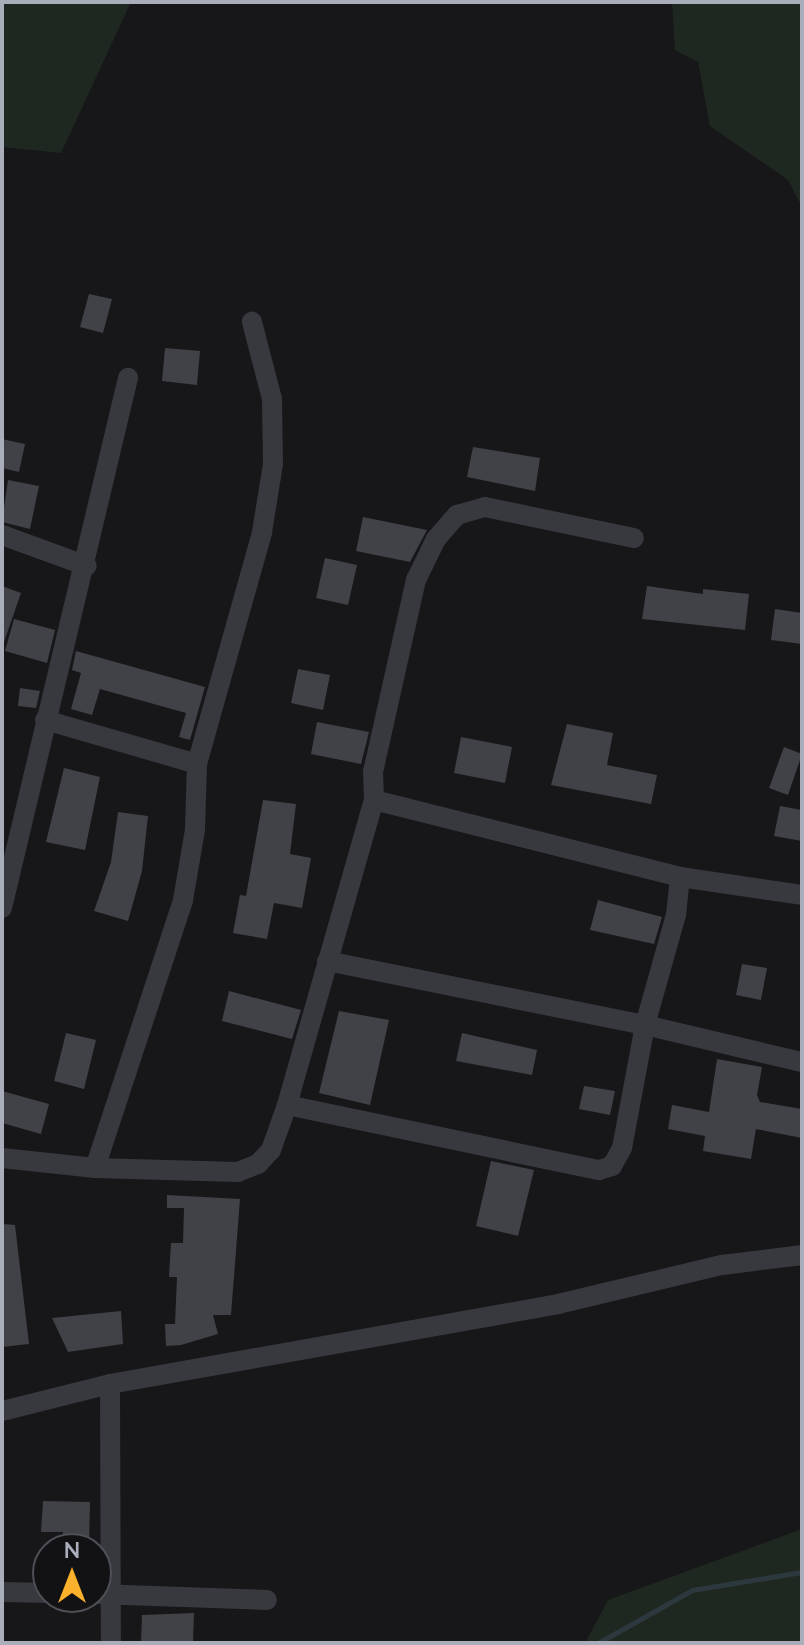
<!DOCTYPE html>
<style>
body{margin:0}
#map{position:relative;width:804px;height:1645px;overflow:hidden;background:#171719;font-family:"Nunito Sans",sans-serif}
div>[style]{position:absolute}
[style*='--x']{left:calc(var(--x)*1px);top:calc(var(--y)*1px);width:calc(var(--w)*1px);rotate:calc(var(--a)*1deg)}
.green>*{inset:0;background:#1f2820}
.stream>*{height:5px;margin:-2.5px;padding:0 2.5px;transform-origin:2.5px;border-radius:2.5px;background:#2c373e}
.building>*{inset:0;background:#414247}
.street>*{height:20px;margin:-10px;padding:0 10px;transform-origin:10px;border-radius:10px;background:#38393f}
span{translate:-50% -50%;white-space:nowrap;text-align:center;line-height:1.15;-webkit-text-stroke:6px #121215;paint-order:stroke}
.frame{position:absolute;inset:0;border:4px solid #a9aeba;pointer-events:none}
.north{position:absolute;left:32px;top:1533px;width:80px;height:80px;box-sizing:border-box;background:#121215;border:2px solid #4e5057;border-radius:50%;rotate:0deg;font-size:22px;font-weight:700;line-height:32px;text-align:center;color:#a9aeba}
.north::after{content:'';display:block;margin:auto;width:28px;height:36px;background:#fcb12c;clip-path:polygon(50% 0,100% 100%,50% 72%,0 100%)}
</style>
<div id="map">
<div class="green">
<i style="clip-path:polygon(2px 2px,131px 2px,61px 153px,2px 147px)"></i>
<i style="clip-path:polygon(672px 2px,802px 2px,802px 207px,788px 180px,710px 126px,698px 62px,675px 50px)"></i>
<i style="clip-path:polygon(802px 1529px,802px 1643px,585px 1643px,608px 1600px)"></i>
</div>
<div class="stream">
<i style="--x:598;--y:1643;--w:108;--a:-29.4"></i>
<i style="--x:692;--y:1590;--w:111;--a:-9.3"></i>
</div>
<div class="building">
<i style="clip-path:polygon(89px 294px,112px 299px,103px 333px,80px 327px)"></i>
<i style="clip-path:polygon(165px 348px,200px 351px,197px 385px,162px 381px)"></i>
<i style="clip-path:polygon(2px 439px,25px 444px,19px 472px,2px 468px)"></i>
<i style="clip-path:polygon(473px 447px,540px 458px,535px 491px,467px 477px)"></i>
<i style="clip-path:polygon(8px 480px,39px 486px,30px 529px,2px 522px)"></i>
<i style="clip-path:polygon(363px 517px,427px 530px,410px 562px,356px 551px)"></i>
<i style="clip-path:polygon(325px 558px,357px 565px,348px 605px,316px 598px)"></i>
<i style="clip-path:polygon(2px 586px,21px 593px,4px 642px,2px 642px)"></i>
<i style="clip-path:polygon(647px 586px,703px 594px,703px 589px,749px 594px,745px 630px,642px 619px)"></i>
<i style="clip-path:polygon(775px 609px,802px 613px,802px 644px,771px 640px)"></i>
<i style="clip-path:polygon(14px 619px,55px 630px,47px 663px,5px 651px)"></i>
<i style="clip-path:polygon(76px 651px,205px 687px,190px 740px,179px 737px,186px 713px,100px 689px,92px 715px,71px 709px,81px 673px,72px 670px)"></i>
<i style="clip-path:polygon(298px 669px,330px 675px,323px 710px,291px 703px)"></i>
<i style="clip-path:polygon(20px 688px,40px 691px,36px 708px,18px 706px)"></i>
<i style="clip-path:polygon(317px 722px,369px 732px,361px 764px,311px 754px)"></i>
<i style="clip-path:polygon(567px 724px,613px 733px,607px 765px,657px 775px,651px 804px,551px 785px)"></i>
<i style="clip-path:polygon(461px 737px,512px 747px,505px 783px,454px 773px)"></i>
<i style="clip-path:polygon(784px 747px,802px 754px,788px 795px,769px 788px)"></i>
<i style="clip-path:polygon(64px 768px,100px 777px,85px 850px,46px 842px)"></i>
<i style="clip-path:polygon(263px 800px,296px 804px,290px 854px,311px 858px,302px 908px,274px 903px,267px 939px,233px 933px,240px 895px,246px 896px)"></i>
<i style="clip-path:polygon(780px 806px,802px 810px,802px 841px,774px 836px)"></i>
<i style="clip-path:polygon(118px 812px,148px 816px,142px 871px,128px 921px,94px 911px,111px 862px)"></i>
<i style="clip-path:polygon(598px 900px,662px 917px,654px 944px,590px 930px)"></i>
<i style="clip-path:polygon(742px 964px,767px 968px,761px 1000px,736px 995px)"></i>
<i style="clip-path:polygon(229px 991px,301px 1010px,292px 1039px,222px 1021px)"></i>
<i style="clip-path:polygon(339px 1011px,389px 1020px,370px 1105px,319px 1093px)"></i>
<i style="clip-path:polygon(66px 1033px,96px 1040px,84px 1089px,54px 1081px)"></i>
<i style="clip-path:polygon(462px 1033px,537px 1050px,532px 1075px,456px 1061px)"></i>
<i style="clip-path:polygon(717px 1059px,762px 1067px,757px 1095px,760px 1102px,802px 1109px,802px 1138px,756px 1129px,751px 1159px,703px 1151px,705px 1136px,668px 1129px,672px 1105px,709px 1112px)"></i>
<i style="clip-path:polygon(584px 1086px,615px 1091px,610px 1115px,579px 1109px)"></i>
<i style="clip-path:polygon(2px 1091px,49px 1104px,41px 1134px,2px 1123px)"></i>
<i style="clip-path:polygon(491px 1161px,534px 1170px,518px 1236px,476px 1226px)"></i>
<i style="clip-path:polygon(167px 1195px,240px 1199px,231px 1315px,213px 1315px,218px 1334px,181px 1345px,166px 1346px,165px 1324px,175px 1324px,177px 1277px,169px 1277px,171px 1243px,183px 1243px,184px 1208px,167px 1208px)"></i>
<i style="clip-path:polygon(3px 1224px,15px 1225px,29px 1344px,2px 1347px)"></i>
<i style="clip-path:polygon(121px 1311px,123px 1344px,68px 1352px,52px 1318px)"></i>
<i style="clip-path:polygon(43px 1501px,90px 1502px,89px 1549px,63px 1549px,63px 1532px,41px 1532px)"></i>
<i style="clip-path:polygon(194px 1613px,193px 1643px,141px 1643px,142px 1615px)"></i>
</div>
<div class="street">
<i style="--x:2;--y:535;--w:90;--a:20"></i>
<i style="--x:45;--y:720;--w:158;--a:16.1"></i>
<i style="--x:374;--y:800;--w:316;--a:14.1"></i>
<i style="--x:680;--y:877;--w:123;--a:8.4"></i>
<i style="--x:2;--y:908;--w:545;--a:-76.63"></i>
<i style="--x:327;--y:961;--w:324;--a:11.4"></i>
<i style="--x:645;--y:1025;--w:114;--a:-74.3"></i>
<i style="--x:676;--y:915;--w:38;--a:-84"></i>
<i style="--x:287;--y:1105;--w:319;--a:11.8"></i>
<i style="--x:599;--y:1170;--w:14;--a:-17"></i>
<i style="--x:612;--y:1166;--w:21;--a:-61"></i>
<i style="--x:622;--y:1148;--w:125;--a:-79.4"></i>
<i style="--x:645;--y:1025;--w:161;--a:13.3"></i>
<i style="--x:2;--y:1158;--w:94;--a:6.1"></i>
<i style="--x:95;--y:1168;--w:143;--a:1.6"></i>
<i style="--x:238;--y:1172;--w:22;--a:-22"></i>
<i style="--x:258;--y:1164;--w:19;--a:-47"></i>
<i style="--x:271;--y:1150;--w:48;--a:-70.4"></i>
<i style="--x:287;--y:1105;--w:317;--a:-74.1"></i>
<i style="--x:374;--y:800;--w:28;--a:-92"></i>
<i style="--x:373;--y:772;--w:197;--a:-77.4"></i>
<i style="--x:416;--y:580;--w:46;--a:-64"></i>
<i style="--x:436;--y:539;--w:32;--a:-49"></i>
<i style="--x:457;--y:515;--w:29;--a:-16"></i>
<i style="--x:485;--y:507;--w:152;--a:11.8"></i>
<i style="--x:95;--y:1168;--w:282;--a:-71.8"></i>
<i style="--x:183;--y:900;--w:71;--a:-80.3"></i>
<i style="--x:195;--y:830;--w:66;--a:-88.3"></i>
<i style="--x:197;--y:764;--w:241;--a:-74.3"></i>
<i style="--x:262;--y:532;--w:69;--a:-80.8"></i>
<i style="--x:273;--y:464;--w:65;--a:-90.9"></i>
<i style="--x:272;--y:399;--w:80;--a:-104.6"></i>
<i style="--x:110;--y:1384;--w:259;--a:89.8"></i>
<i style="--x:2;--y:1411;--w:111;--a:-14"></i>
<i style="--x:110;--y:1384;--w:455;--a:-10.1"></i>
<i style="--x:558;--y:1304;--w:169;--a:-13.4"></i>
<i style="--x:722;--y:1265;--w:81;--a:-7.1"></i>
<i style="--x:2;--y:1592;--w:46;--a:1.2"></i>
<i style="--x:96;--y:1594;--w:171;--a:2"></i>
</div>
<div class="frame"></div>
<div class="north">N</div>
</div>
